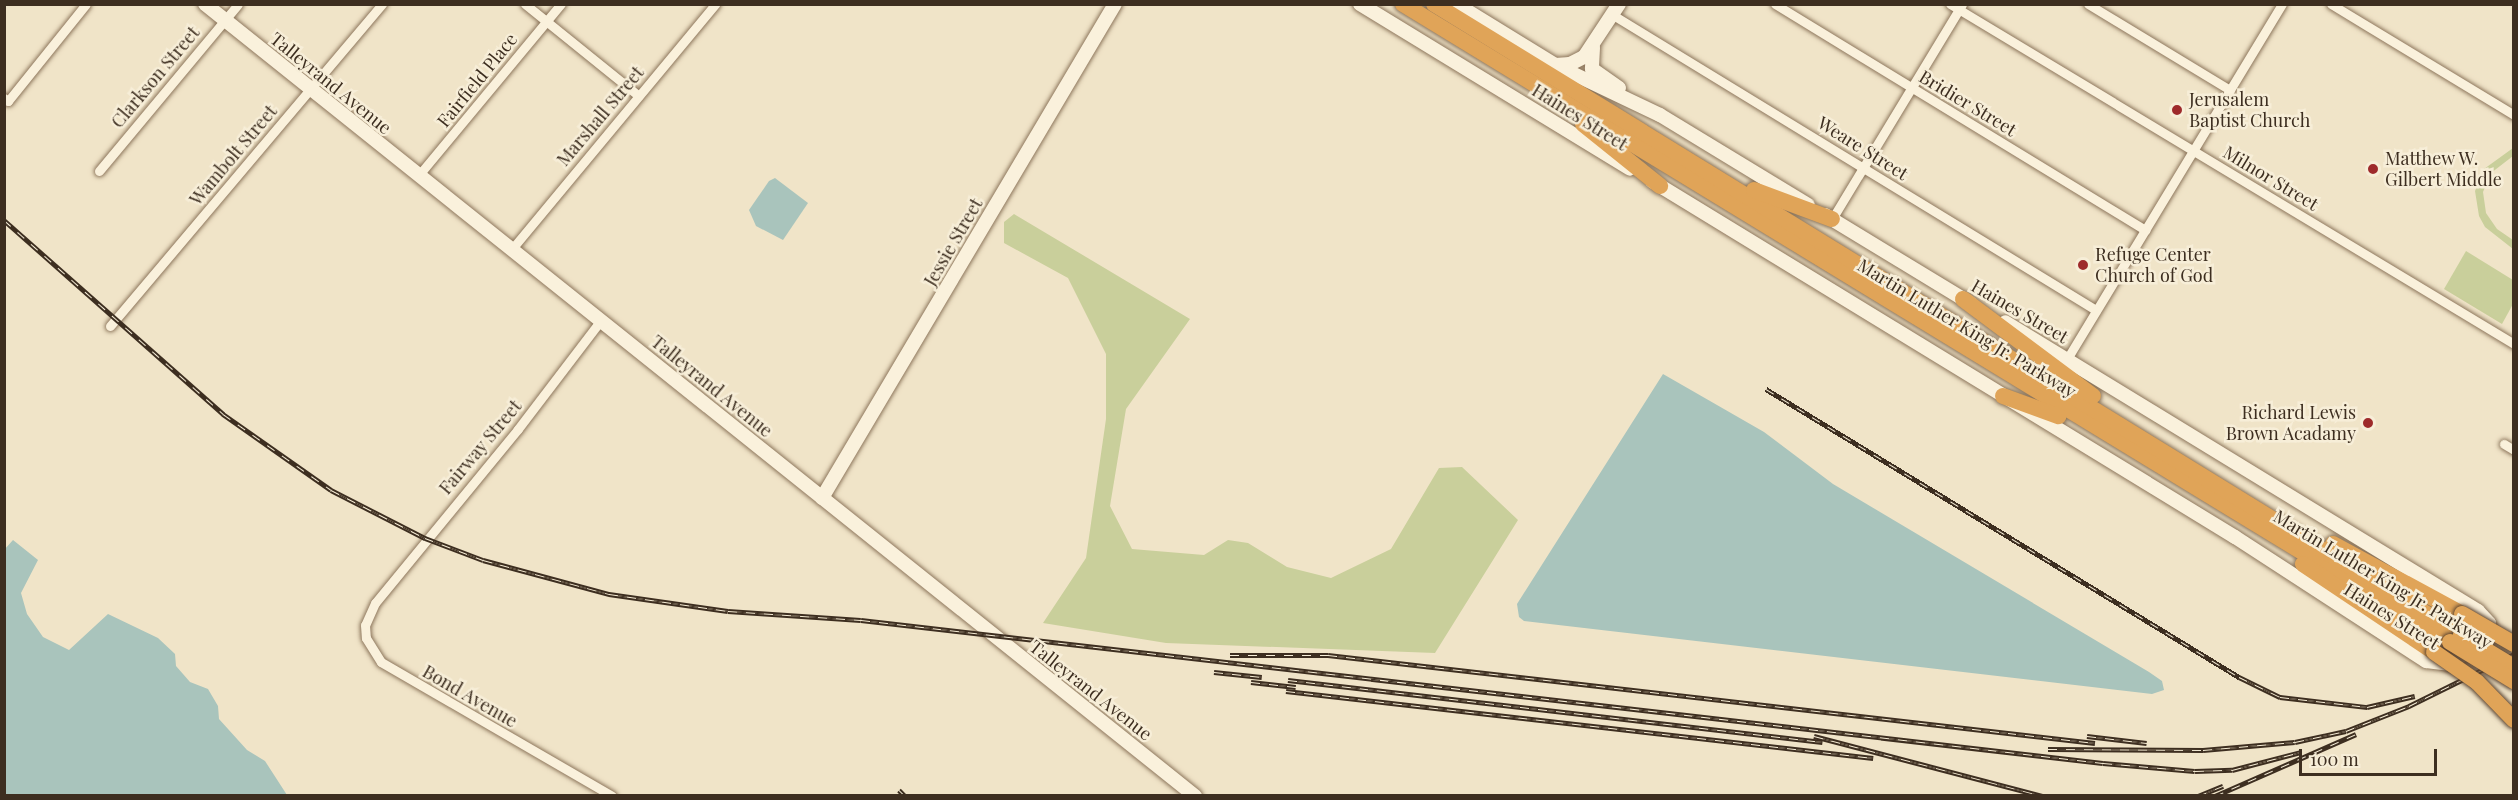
<!DOCTYPE html>
<style>
body{margin:0}
#map{position:relative;width:2518px;height:800px;overflow:hidden;background:#f0e4c8;font-family:"Playfair Display",serif}
div>[style]{position:absolute}
[style*='--x']{left:calc(var(--x)*1px);top:calc(var(--y)*1px);width:calc(var(--w)*1px);rotate:calc(var(--a)*1deg)}
.green>*{inset:0;background:#c9cf9b}
.water>*{inset:0;background:#a9c4bc}
.roads{filter:drop-shadow(0 0 2px #8d765c) drop-shadow(0 0 2px #8d765c)}
.street>*{height:9px;margin:-4.5px;padding:0 4.5px;transform-origin:4.5px;border-radius:4.5px;background:#faf1dc}
.secondary>*{height:14px;margin:-7px;padding:0 7px;transform-origin:7px;border-radius:7px;background:#faf1dc}
.highway>*{height:16px;margin:-8px;padding:0 8px;transform-origin:8px;border-radius:8px;background:#e0a458}
.rail>*{height:5px;margin-top:-2.5px;transform-origin:0;background:repeating-linear-gradient(90deg,#f7eed8 0 9px,#3d2e20 0 18px);box-sizing:border-box;border-block:2px solid #3d2e20}
.bridges{filter:drop-shadow(0 0 2px #5b4430) drop-shadow(0 0 2px #5b4430)}
.highway-bridge>*{height:16px;margin:-8px;padding:0 8px;transform-origin:8px;border-radius:8px;background:#e0a458}
.dots>*{width:16px;height:16px;translate:-50% -50%;box-sizing:border-box;border:3px solid #f7eed8;border-radius:50%}
span{translate:-50% -50%;white-space:nowrap;text-align:center;line-height:1.15;-webkit-text-stroke:5px #f7eed8;paint-order:stroke}
.street-label{font-size:18px;color:#3d2e20}
.poi-label{font-size:18px;color:#3d2e20}
.left{translate:0 -50%;text-align:left}
.right{translate:-100% -50%;text-align:right}
.frame{position:absolute;inset:0;border:6px solid #3d2e20;pointer-events:none}
.scale{position:absolute;left:2299px;top:749px;width:138px;height:27px;box-sizing:border-box;border:3px solid #3d2e20;border-top:0;padding-left:8px;font-size:18px;line-height:21px;white-space:nowrap;color:#3d2e20;-webkit-text-stroke:4px #f7eed8;paint-order:stroke}
</style>
<div id="map">
<div class="green">
<i style="clip-path:polygon(2513px 148px,2513px 156px,2491px 173px,2483px 192px,2486px 213px,2497px 229px,2513px 240px,2513px 249px,2485px 227px,2479px 216px,2475px 191px,2484px 169px)"></i>
<i style="clip-path:polygon(1014px 214px,1190px 319px,1126px 409px,1110px 506px,1132px 549px,1204px 555px,1228px 540px,1248px 543px,1287px 567px,1331px 578px,1391px 549px,1439px 468px,1462px 467px,1518px 520px,1435px 653px,1166px 643px,1043px 623px,1086px 558px,1106px 419px,1106px 354px,1068px 278px,1004px 243px,1004px 222px)"></i>
<i style="clip-path:polygon(2466px 251px,2513px 280px,2513px 304px,2502px 324px,2444px 289px)"></i>
</div>
<div class="water">
<i style="clip-path:polygon(775px 178px,808px 203px,783px 240px,756px 226px,749px 210px,769px 181px)"></i>
<i style="clip-path:polygon(1663px 374px,1764px 432px,1833px 484px,2149px 672px,2162px 681px,2164px 690px,2152px 694px,1524px 621px,1519px 617px,1517px 604px)"></i>
<i style="clip-path:polygon(13px 540px,38px 560px,21px 593px,27px 614px,43px 637px,69px 650px,108px 614px,158px 638px,175px 654px,176px 666px,190px 682px,208px 689px,218px 706px,219px 719px,247px 750px,265px 761px,287px 795px,5px 795px,4px 550px)"></i>
</div>
<div class="roads">
<div class="street">
<i style="--x:525;--y:4;--w:146;--a:38.9"></i>
<i style="--x:1775;--y:4;--w:434;--a:31.4"></i>
<i style="--x:1950;--y:4;--w:659;--a:31.08"></i>
<i style="--x:2088;--y:4;--w:166;--a:31.2"></i>
<i style="--x:2331;--y:4;--w:214;--a:31.2"></i>
<i style="--x:1613;--y:15;--w:566;--a:31.42"></i>
<i style="--x:4;--y:98;--w:5;--a:37"></i>
<i style="--x:8;--y:101;--w:124;--a:-51.2"></i>
<i style="--x:99;--y:171;--w:217;--a:-50.2"></i>
<i style="--x:418;--y:176;--w:224;--a:-50.3"></i>
<i style="--x:1832;--y:219;--w:251;--a:-58.8"></i>
<i style="--x:511;--y:250;--w:320;--a:-50.3"></i>
<i style="--x:601;--y:320;--w:137;--a:127.3"></i>
<i style="--x:518;--y:429;--w:225;--a:129.4"></i>
<i style="--x:375;--y:603;--w:24;--a:114"></i>
<i style="--x:365;--y:625;--w:13;--a:86"></i>
<i style="--x:366;--y:638;--w:28;--a:58"></i>
<i style="--x:381;--y:662;--w:267;--a:30.1"></i>
<i style="--x:110;--y:326;--w:422;--a:-49.8"></i>
<i style="--x:2067;--y:359;--w:415;--a:-58.8"></i>
<i style="--x:2504;--y:444;--w:12;--a:31"></i>
</div>
<div class="secondary">
<i style="--x:205;--y:4;--w:1268;--a:38.66"></i>
<i style="--x:1360;--y:4;--w:316;--a:31.4"></i>
<i style="--x:1456;--y:4;--w:116;--a:31.6"></i>
<i style="--x:1555;--y:65;--w:116;--a:25.5"></i>
<i style="--x:1660;--y:115;--w:173;--a:31.3"></i>
<i style="--x:1593;--y:48;--w:21;--a:93"></i>
<i style="--x:1592;--y:69;--w:33;--a:35"></i>
<i style="--x:1555;--y:65;--w:15;--a:-4"></i>
<i style="--x:1570;--y:64;--w:16;--a:-27"></i>
<i style="--x:1584;--y:57;--w:64;--a:-56.6"></i>
<i style="--x:1652;--y:181;--w:683;--a:31.41"></i>
<i style="--x:2235;--y:537;--w:228;--a:33"></i>
<i style="--x:2426;--y:661;--w:23;--a:7"></i>
<i style="--x:2449;--y:664;--w:45;--a:-33.3"></i>
<i style="--x:2487;--y:639;--w:16;--a:-83"></i>
<i style="--x:2489;--y:623;--w:16;--a:-133"></i>
<i style="--x:2478;--y:611;--w:554;--a:-148.58"></i>
<i style="--x:1825;--y:215;--w:170;--a:31.3"></i>
<i style="--x:822;--y:498;--w:574;--a:-59.33"></i>
</div>
<div class="highway">
<i style="--x:1403;--y:4;--w:1226;--a:31.36"></i>
<i style="--x:1434;--y:4;--w:1205;--a:31.57"></i>
<i style="--x:1583;--y:124;--w:99;--a:38.8"></i>
<i style="--x:1754;--y:190;--w:83;--a:20.4"></i>
<i style="--x:1963;--y:299;--w:162;--a:36.7"></i>
<i style="--x:2003;--y:396;--w:59;--a:20"></i>
<i style="--x:2333;--y:544;--w:147;--a:28.5"></i>
<i style="--x:2303;--y:564;--w:158;--a:33.9"></i>
</div>
</div>
<div class="rail">
<i style="--x:4;--y:220;--w:293;--a:41.5"></i>
<i style="--x:223;--y:414;--w:132;--a:35.1"></i>
<i style="--x:331;--y:490;--w:106;--a:27.1"></i>
<i style="--x:425;--y:538;--w:62;--a:20.8"></i>
<i style="--x:483;--y:560;--w:131;--a:15.1"></i>
<i style="--x:609;--y:594;--w:120;--a:8.1"></i>
<i style="--x:728;--y:611;--w:133;--a:3.9"></i>
<i style="--x:861;--y:620;--w:1250;--a:6.57"></i>
<i style="--x:2103;--y:763;--w:92;--a:5"></i>
<i style="--x:2195;--y:771;--w:37;--a:-2"></i>
<i style="--x:2232;--y:770;--w:71;--a:-14.6"></i>
<i style="--x:1766;--y:389;--w:554;--a:31.34"></i>
<i style="--x:2239;--y:677;--w:46;--a:26"></i>
<i style="--x:2280;--y:697;--w:88;--a:6.6"></i>
<i style="--x:2367;--y:707;--w:49;--a:-12.9"></i>
<i style="--x:1230;--y:655;--w:98;--a:0"></i>
<i style="--x:1328;--y:655;--w:772;--a:6.55"></i>
<i style="--x:1214;--y:672;--w:48;--a:5.9"></i>
<i style="--x:1288;--y:680;--w:538;--a:6.62"></i>
<i style="--x:1251;--y:682;--w:45;--a:6.3"></i>
<i style="--x:1286;--y:691;--w:591;--a:6.51"></i>
<i style="--x:1814;--y:736;--w:237;--a:14.7"></i>
<i style="--x:2087;--y:736;--w:60;--a:6.7"></i>
<i style="--x:2048;--y:749;--w:155;--a:0.4"></i>
<i style="--x:2203;--y:750;--w:92;--a:-5"></i>
<i style="--x:2295;--y:742;--w:52;--a:-12.2"></i>
<i style="--x:2346;--y:731;--w:68;--a:-21.6"></i>
<i style="--x:2409;--y:706;--w:117;--a:-26.3"></i>
<i style="--x:899;--y:790;--w:8;--a:45"></i>
<i style="--x:2198;--y:796;--w:27;--a:-22"></i>
<i style="--x:2215;--y:796;--w:154;--a:-23.7"></i>
</div>
<div class="bridges">
<div class="highway-bridge">
<i style="--x:2462;--y:614;--w:60;--a:30"></i>
<i style="--x:2461;--y:635;--w:62;--a:31.1"></i>
<i style="--x:2450;--y:642;--w:75;--a:31.4"></i>
<i style="--x:2434;--y:652;--w:52;--a:34.9"></i>
<i style="--x:2477;--y:682;--w:53;--a:45.8"></i>
</div>
</div>
<div class="dots">
<i style="left:2177px;top:110px;background:#9e2a2b"></i>
<i style="left:2373px;top:169px;background:#9e2a2b"></i>
<i style="left:2083px;top:265px;background:#9e2a2b"></i>
<i style="left:2368px;top:423px;background:#9e2a2b"></i>
</div>
<div class="street-label">
<span style="left:155px;top:77px;rotate:-50deg">Clarkson Street</span>
<span style="left:477px;top:80px;rotate:-51deg">Fairfield Place</span>
<span style="left:331px;top:83px;rotate:39deg">Talleyrand Avenue</span>
<span style="left:1968px;top:103px;rotate:31deg">Bridier Street</span>
<span style="left:600px;top:116px;rotate:-50deg">Marshall Street</span>
<span style="left:1580px;top:117px;rotate:32deg">Haines Street</span>
<span style="left:1863px;top:148px;rotate:32deg">Weare Street</span>
<span style="left:233px;top:155px;rotate:-50deg">Wambolt Street</span>
<span style="left:2271px;top:178px;rotate:31deg">Milnor Street</span>
<span style="left:953px;top:242px;rotate:-60deg">Jessie Street</span>
<span style="left:2020px;top:311px;rotate:30deg">Haines Street</span>
<span style="left:1967px;top:328px;rotate:31deg">Martin Luther King Jr. Parkway</span>
<span style="left:712px;top:386px;rotate:39deg">Talleyrand Avenue</span>
<span style="left:480px;top:447px;rotate:-50deg">Fairway Street</span>
<span style="left:2383px;top:579px;rotate:31deg">Martin Luther King Jr. Parkway</span>
<span style="left:2392px;top:616px;rotate:32deg">Haines Street</span>
<span style="left:1091px;top:690px;rotate:38deg">Talleyrand Avenue</span>
<span style="left:470px;top:696px;rotate:30deg">Bond Avenue</span>
</div>
<div class="poi-label">
<span class="left" style="left:2189px;top:110px">Jerusalem<br>Baptist Church</span>
<span class="left" style="left:2385px;top:169px">Matthew W.<br>Gilbert Middle</span>
<span class="left" style="left:2095px;top:265px">Refuge Center<br>Church of God</span>
<span class="right" style="left:2356px;top:423px">Richard Lewis<br>Brown Acadamy</span>
</div>
<div class="frame"></div>
<div class="scale">100 m</div>
</div>
